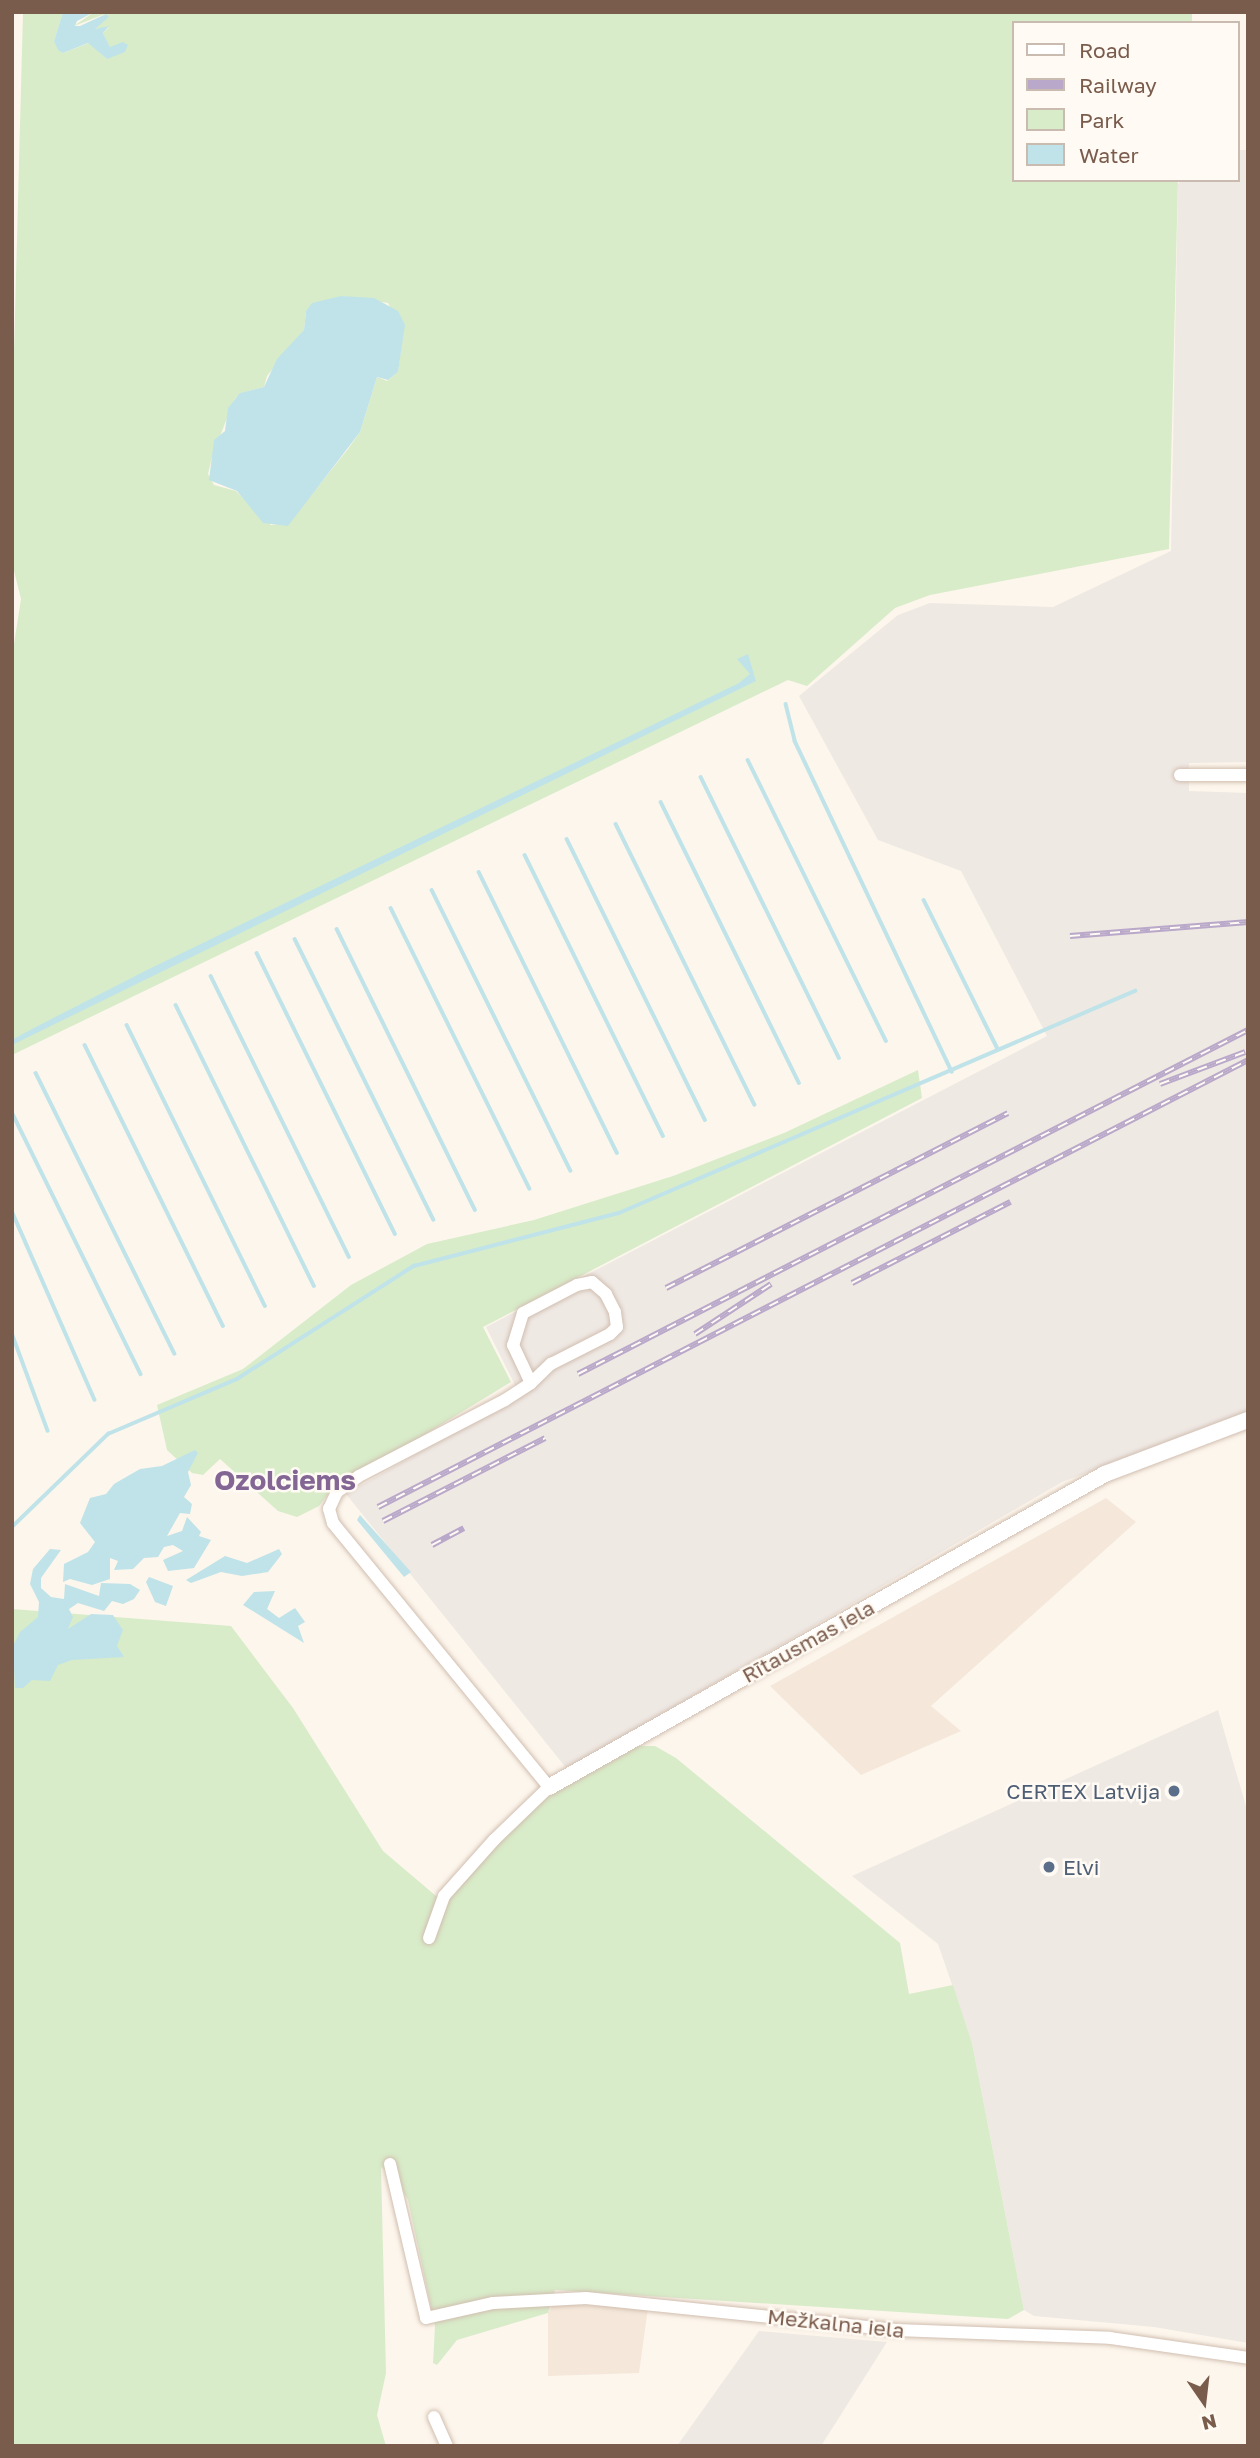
<!DOCTYPE html>
<meta charset="utf-8">
<style>
body{margin:0}
#map{position:relative;width:1260px;height:2458px;overflow:hidden;background:#fdf6ec;font-family:"Golos Text",sans-serif}
div>[style]{position:absolute}
[style*='--x']{left:calc(var(--x)*1px);top:calc(var(--y)*1px);width:calc(var(--w)*1px);rotate:calc(var(--a)*1deg)}
.residential>*{inset:0;background:#f5e8da}
.industrial>*{inset:0;background:#efe9e4}
.green>*{inset:0;background:#d8ecc9}
.water>*{inset:0;background:#bfe3e8}
.stream>*{height:3.5px;margin:-1.75px;padding:0 1.75px;transform-origin:1.75px;border-radius:1.75px;background:#bfe3e8}
.roads{filter:drop-shadow(0 0 2px #d1beb0) drop-shadow(0 0 2px #d1beb0)}
.minor>*{height:12px;margin:-6px;padding:0 6px;transform-origin:6px;border-radius:6px;background:#fff}
.tertiary>*{height:16px;margin:-8px;padding:0 8px;transform-origin:8px;border-radius:8px;background:#fff}
.rail>*{height:6px;margin-top:-3px;transform-origin:0;background:repeating-linear-gradient(90deg,#fffaf3 0 10px,#b9a8c9 0 20px);box-sizing:border-box;border-block:2px solid #b9a8c9}
.dots>*{width:19px;height:19px;translate:-50% -50%;box-sizing:border-box;border:4px solid #fffaf3;border-radius:50%}
span{translate:-50% -50%;white-space:nowrap;text-align:center;line-height:1.15;-webkit-text-stroke:5px #fffaf3;paint-order:stroke}
.street-label{font-size:21px;color:#7a5c4d}
.service-label{font-size:21px;color:#4e5e75}
.right{translate:-100% -50%;text-align:right}
.left{translate:0 -50%;text-align:left}
.district-label{font-size:28px;color:#846695;font-weight:700}
.frame{position:absolute;inset:0;border:14px solid #7a5c4d;pointer-events:none}
.legend{position:absolute;left:1012px;top:21px;width:228px;height:161px;box-sizing:border-box;background:#fffaf3;border:2px solid #cabbb1;margin:0;padding:9px 12px;list-style:none;font-size:21px;color:#7a5c4d}
.legend li{display:flex;align-items:center;gap:14px;height:35px}
.legend b{width:35px;border:2px solid #cabbb1}
.north{position:absolute;left:1169px;top:2367px;width:70px;height:70px;-webkit-text-stroke:5px #fffaf3;paint-order:stroke;rotate:166deg;font-size:19px;font-weight:700;line-height:28px;text-align:center;color:#7a5c4d}
.north::after{content:'';display:block;margin:auto;width:24px;height:32px;background:#7a5c4d;clip-path:polygon(50% 0,100% 100%,50% 72%,0 100%)}
</style>
<div id="map">
<div class="residential">
<i style="clip-path:polygon(1106px 1498px,1136px 1522px,931px 1706px,961px 1731px,861px 1775px,770px 1686px)"></i>
<i style="clip-path:polygon(553px 2304px,648px 2308px,639px 2373px,548px 2376px,548px 2313px)"></i>
</div>
<div class="industrial">
<i style="clip-path:polygon(1237px 150px,1248px 150px,1248px 762px,1189px 763px,1189px 791px,1248px 793px,1248px 1412px,1062px 1482px,567px 1769px,346px 1494px,520px 1395px,486px 1327px,1047px 1036px,961px 871px,878px 840px,799px 696px,898px 615px,930px 603px,1053px 607px,1171px 551px,1178px 184px,1182px 180px,1237px 180px)"></i>
<i style="clip-path:polygon(1218px 1710px,1248px 1813px,1248px 2343px,1154px 2327px,1034px 2316px,1024px 2310px,972px 2043px,938px 1944px,852px 1876px)"></i>
<i style="clip-path:polygon(759px 2331px,887px 2342px,821px 2446px,677px 2446px)"></i>
</div>
<div class="green">
<i style="clip-path:polygon(evenodd,23px 12px,63px 12px,54px 41px,63px 53px,89px 43px,107px 59px,110px 48px,103px 33px,109px 27px,95px 29px,105px 14px,74px 26px,94px 12px,1192px 12px,1192px 23px,1013px 23px,1013px 180px,1178px 180px,1169px 549px,930px 595px,895px 608px,807px 686px,788px 680px,12px 1055px,12px 657px,21px 599px,12px 563px,12px 428px,23px 12px,341px 296px,388px 303px,403px 334px,398px 372px,387px 381px,377px 377px,360px 432px,348px 449px,289px 523px,271px 525px,236px 491px,214px 485px,208px 474px,212px 457px,234px 400px,241px 393px,264px 387px,267px 376px,304px 330px,306px 311px,341px 296px)"></i>
<i style="clip-path:polygon(918px 1070px,922px 1098px,483px 1327px,511px 1382px,329px 1493px,319px 1506px,297px 1517px,278px 1511px,220px 1459px,203px 1475px,192px 1473px,167px 1450px,157px 1405px,243px 1369px,351px 1285px,427px 1244px,534px 1220px,673px 1176px,784px 1133px)"></i>
<i style="clip-path:polygon(12px 1609px,231px 1626px,293px 1708px,383px 1851px,436px 1896px,450px 1898px,535px 1802px,637px 1746px,655px 1746px,676px 1758px,900px 1943px,909px 1994px,953px 1985px,972px 2043px,1024px 2310px,1008px 2319px,555px 2290px,548px 2313px,457px 2340px,437px 2365px,433px 2363px,435px 2326px,408px 2200px,397px 2181px,381px 2167px,386px 2373px,377px 2415px,386px 2446px,12px 2446px)"></i>
</div>
<div class="water">
<i style="clip-path:polygon(63px 12px,94px 12px,77px 21px,75px 26px,80px 26px,106px 14px,109px 17px,95px 29px,109px 26px,103px 33px,110px 47px,123px 42px,128px 45px,125px 52px,107px 59px,88px 43px,63px 53px,58px 50px,54px 41px)"></i>
<i style="clip-path:polygon(341px 296px,374px 298px,398px 311px,405px 325px,398px 372px,388px 380px,377px 377px,360px 432px,288px 526px,263px 523px,237px 491px,209px 480px,214px 440px,225px 431px,228px 408px,240px 393px,264px 387px,277px 359px,304px 330px,306px 311px,312px 303px)"></i>
<i style="clip-path:polygon(748px 654px,756px 681px,12px 1045px,12px 1040px,30px 1030px,147px 970px,739px 683px,750px 674px,737px 659px)"></i>
<i style="clip-path:polygon(195px 1450px,198px 1453px,188px 1472px,191px 1485px,184px 1497px,192px 1504px,190px 1514px,180px 1513px,167px 1536px,182px 1531px,187px 1517px,201px 1532px,199px 1536px,211px 1540px,194px 1568px,168px 1571px,163px 1560px,183px 1551px,173px 1545px,164px 1547px,158px 1557px,144px 1558px,133px 1569px,114px 1570px,118px 1561px,110px 1558px,110px 1579px,92px 1585px,70px 1579px,63px 1582px,64px 1564px,88px 1552px,95px 1542px,80px 1523px,90px 1498px,106px 1494px,114px 1484px,140px 1469px,162px 1466px)"></i>
<i style="clip-path:polygon(360px 1515px,411px 1572px,404px 1577px,357px 1520px)"></i>
<i style="clip-path:polygon(50px 1549px,61px 1550px,41px 1578px,41px 1588px,51px 1597px,64px 1599px,65px 1584px,99px 1596px,101px 1583px,130px 1584px,140px 1590px,134px 1599px,123px 1604px,112px 1601px,104px 1611px,78px 1603px,69px 1609px,73px 1617px,68px 1629px,91px 1614px,113px 1615px,123px 1630px,117px 1646px,124px 1657px,72px 1660px,58px 1665px,50px 1681px,32px 1680px,23px 1688px,15px 1688px,13px 1646px,20px 1632px,38px 1617px,39px 1602px,30px 1584px,33px 1569px)"></i>
<i style="clip-path:polygon(279px 1549px,282px 1554px,268px 1572px,242px 1576px,221px 1572px,191px 1583px,186px 1580px,225px 1556px,247px 1563px)"></i>
<i style="clip-path:polygon(149px 1577px,173px 1586px,166px 1606px,155px 1602px,146px 1582px)"></i>
<i style="clip-path:polygon(275px 1591px,267px 1609px,279px 1618px,295px 1608px,305px 1622px,298px 1626px,304px 1643px,243px 1605px,254px 1592px)"></i>
</div>
<div class="stream">
<i style="--x:786;--y:704;--w:38;--a:76"></i>
<i style="--x:795;--y:741;--w:366;--a:64.6"></i>
<i style="--x:748;--y:760;--w:313;--a:63.8"></i>
<i style="--x:701;--y:777;--w:313;--a:63.8"></i>
<i style="--x:661;--y:802;--w:313;--a:63.8"></i>
<i style="--x:616;--y:824;--w:313;--a:63.7"></i>
<i style="--x:567;--y:839;--w:313;--a:63.8"></i>
<i style="--x:525;--y:855;--w:313;--a:63.8"></i>
<i style="--x:479;--y:872;--w:313;--a:63.8"></i>
<i style="--x:432;--y:890;--w:313;--a:63.7"></i>
<i style="--x:924;--y:900;--w:166;--a:63.6"></i>
<i style="--x:391;--y:908;--w:313;--a:63.7"></i>
<i style="--x:337;--y:929;--w:313;--a:63.8"></i>
<i style="--x:295;--y:939;--w:313;--a:63.7"></i>
<i style="--x:257;--y:953;--w:313;--a:63.8"></i>
<i style="--x:211;--y:976;--w:313;--a:63.8"></i>
<i style="--x:176;--y:1005;--w:313;--a:63.8"></i>
<i style="--x:127;--y:1025;--w:313;--a:63.8"></i>
<i style="--x:85;--y:1045;--w:313;--a:63.8"></i>
<i style="--x:36;--y:1073;--w:313;--a:63.7"></i>
<i style="--x:12;--y:1112;--w:292;--a:63.8"></i>
<i style="--x:12;--y:1211;--w:206;--a:66.3"></i>
<i style="--x:12;--y:1333;--w:104;--a:69.8"></i>
<i style="--x:12;--y:1527;--w:134;--a:-44.1"></i>
<i style="--x:108;--y:1434;--w:140;--a:-23.1"></i>
<i style="--x:237;--y:1379;--w:210;--a:-32.6"></i>
<i style="--x:414;--y:1266;--w:212;--a:-14.5"></i>
<i style="--x:619;--y:1213;--w:562;--a:-23.28"></i>
</div>
<div class="roads">
<div class="minor">
<i style="--x:1180;--y:775;--w:68;--a:0"></i>
<i style="--x:429;--y:1938;--w:45;--a:-70.3"></i>
<i style="--x:444;--y:1896;--w:75;--a:-48.2"></i>
<i style="--x:494;--y:1840;--w:76;--a:-43.9"></i>
<i style="--x:549;--y:1787;--w:341;--a:-129.3"></i>
<i style="--x:333;--y:1523;--w:15;--a:-106"></i>
<i style="--x:329;--y:1509;--w:19;--a:-65"></i>
<i style="--x:337;--y:1492;--w:27;--a:-36"></i>
<i style="--x:359;--y:1476;--w:165;--a:-27.5"></i>
<i style="--x:505;--y:1400;--w:31;--a:-33"></i>
<i style="--x:531;--y:1383;--w:28;--a:-44"></i>
<i style="--x:551;--y:1364;--w:66;--a:-27"></i>
<i style="--x:610;--y:1334;--w:10;--a:-45"></i>
<i style="--x:617;--y:1327;--w:15;--a:-98"></i>
<i style="--x:615;--y:1312;--w:20;--a:-117"></i>
<i style="--x:606;--y:1294;--w:18;--a:-139"></i>
<i style="--x:592;--y:1282;--w:15;--a:169"></i>
<i style="--x:577;--y:1285;--w:61;--a:152.6"></i>
<i style="--x:523;--y:1313;--w:34;--a:107"></i>
<i style="--x:513;--y:1345;--w:42;--a:64.7"></i>
<i style="--x:390;--y:2164;--w:158;--a:76.8"></i>
<i style="--x:426;--y:2318;--w:69;--a:-12.6"></i>
<i style="--x:493;--y:2303;--w:93;--a:-3.1"></i>
<i style="--x:586;--y:2298;--w:312;--a:5.9"></i>
<i style="--x:896;--y:2330;--w:214;--a:2.1"></i>
<i style="--x:1110;--y:2338;--w:139;--a:8.2"></i>
<i style="--x:434;--y:2417;--w:32;--a:66"></i>
</div>
<div class="tertiary">
<i style="--x:549;--y:1787;--w:638;--a:-29.38"></i>
<i style="--x:1105;--y:1474;--w:153;--a:-20.7"></i>
</div>
</div>
<div class="rail">
<i style="--x:1070;--y:936;--w:179;--a:-4.5"></i>
<i style="--x:1160;--y:1084;--w:91;--a:-20.6"></i>
<i style="--x:852;--y:1283;--w:178;--a:-27.1"></i>
<i style="--x:666;--y:1288;--w:384;--a:-27.1"></i>
<i style="--x:695;--y:1334;--w:91;--a:-33.3"></i>
<i style="--x:578;--y:1374;--w:753;--a:-27.18"></i>
<i style="--x:378;--y:1507;--w:978;--a:-27.19"></i>
<i style="--x:383;--y:1521;--w:182;--a:-27.1"></i>
<i style="--x:432;--y:1545;--w:36;--a:-28"></i>
</div>
<div class="dots">
<i style="left:1174px;top:1791px;background:#5c6f8a"></i>
<i style="left:1049px;top:1867px;background:#5c6f8a"></i>
</div>
<div class="street-label">
<span style="left:808px;top:1641px;rotate:-29deg">Rītausmas iela</span>
<span style="left:836px;top:2323px;rotate:6deg">Mežkalna iela</span>
</div>
<div class="service-label">
<span class="right" style="left:1160px;top:1791px">CERTEX Latvija</span>
<span class="left" style="left:1063px;top:1867px">Elvi</span>
</div>
<div class="district-label">
<span style="left:285px;top:1480px">Ozolciems</span>
</div>
<div class="frame"></div>
<ul class="legend">
<li><b style="height:9px;background:#fff"></b>Road</li>
<li><b style="height:9px;background:#b9a8c9"></b>Railway</li>
<li><b style="height:19px;background:#d8ecc9"></b>Park</li>
<li><b style="height:19px;background:#bfe3e8"></b>Water</li>
</ul>
<div class="north">N</div>
</div>
